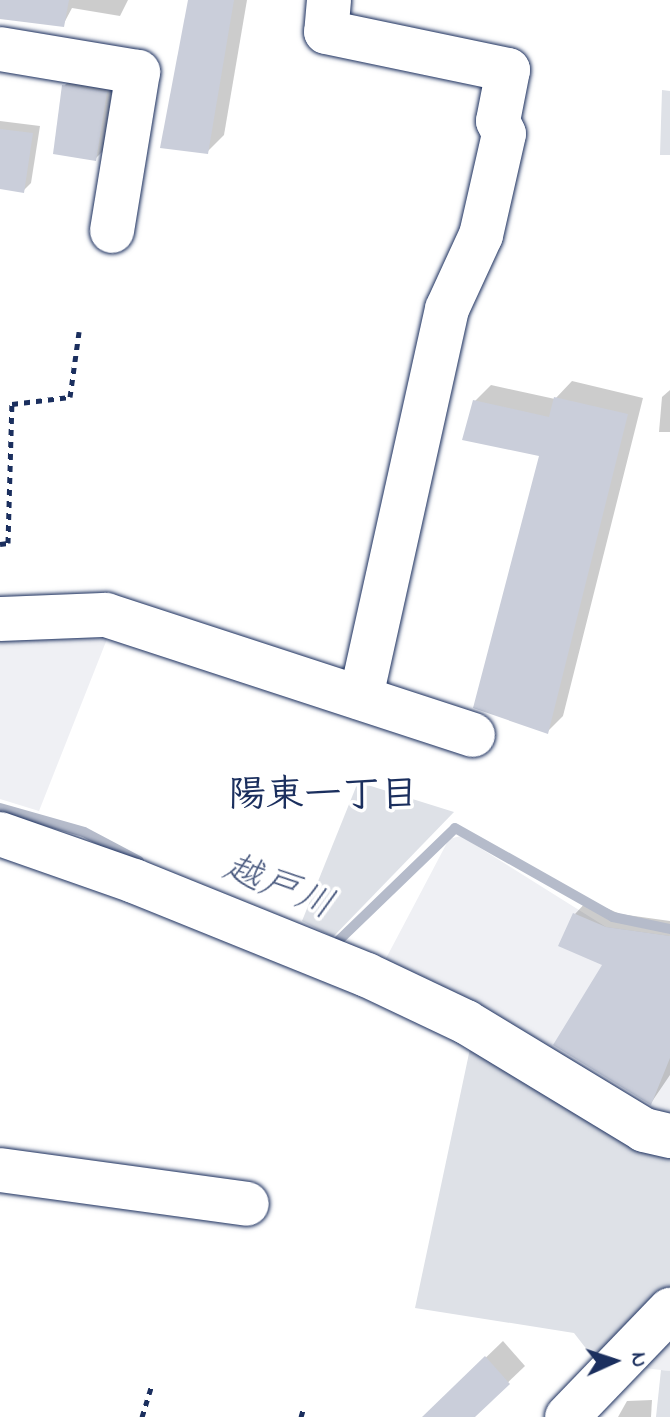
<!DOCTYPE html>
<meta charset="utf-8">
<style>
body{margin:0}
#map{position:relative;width:670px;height:1417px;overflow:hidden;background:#fff;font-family:"Indie Flower","Klee One",sans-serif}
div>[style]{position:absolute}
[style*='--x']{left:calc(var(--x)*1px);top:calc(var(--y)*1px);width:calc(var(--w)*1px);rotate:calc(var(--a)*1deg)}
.built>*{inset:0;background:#eff0f4}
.green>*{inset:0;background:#dee1e7}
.shadow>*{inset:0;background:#0003}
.stream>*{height:10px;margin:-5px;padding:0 5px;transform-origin:5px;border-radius:5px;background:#b5bbca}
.building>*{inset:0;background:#caceda}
.path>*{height:5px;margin-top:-2.5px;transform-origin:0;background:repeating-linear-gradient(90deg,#1b2f5e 0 6px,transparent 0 12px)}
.roads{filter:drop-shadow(0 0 2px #1b2f5e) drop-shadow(0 0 2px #1b2f5e)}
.minor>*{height:44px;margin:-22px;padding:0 22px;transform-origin:22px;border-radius:22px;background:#fff}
span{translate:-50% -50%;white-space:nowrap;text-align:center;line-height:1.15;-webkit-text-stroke:7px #fff;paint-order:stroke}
.neighbourhood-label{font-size:38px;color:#1b2f5e;font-weight:700}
.water-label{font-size:38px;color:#49597e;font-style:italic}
.north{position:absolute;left:574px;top:1321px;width:80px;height:80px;-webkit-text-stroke:6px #fff;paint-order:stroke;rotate:87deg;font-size:22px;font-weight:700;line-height:32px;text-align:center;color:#1b2f5e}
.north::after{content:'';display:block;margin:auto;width:28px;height:36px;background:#1b2f5e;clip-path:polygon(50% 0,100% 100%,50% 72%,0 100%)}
</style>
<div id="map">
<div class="built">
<i style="clip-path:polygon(109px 634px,39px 811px,0 799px,0 637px)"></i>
<i style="clip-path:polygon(461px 836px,606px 927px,670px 936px,670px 1128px,382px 966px,449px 839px)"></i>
<i style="clip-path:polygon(670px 1323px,670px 1371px,627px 1366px)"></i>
</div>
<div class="green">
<i style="clip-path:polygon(662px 90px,670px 91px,670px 155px,660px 155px)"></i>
<i style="clip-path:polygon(358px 782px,454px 812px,333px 937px,302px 921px)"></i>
<i style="clip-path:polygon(471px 1044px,670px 1154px,670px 1297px,602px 1369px,574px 1333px,415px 1308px)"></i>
<i style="clip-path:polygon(661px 1370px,670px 1371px,670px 1417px,656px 1417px)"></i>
</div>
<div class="shadow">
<i style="clip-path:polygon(23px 0,128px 0,120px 16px,72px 8px,63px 25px)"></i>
<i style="clip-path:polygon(190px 0,247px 0,224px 135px,207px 152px)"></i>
<i style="clip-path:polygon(72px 78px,113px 85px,103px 151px,95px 159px,64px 86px)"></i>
<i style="clip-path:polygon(0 121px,40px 126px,31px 183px,23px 191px,0 187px)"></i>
<i style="clip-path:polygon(572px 381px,643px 398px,563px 716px,547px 732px,541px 455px,475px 401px,491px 385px,555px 399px)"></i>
<i style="clip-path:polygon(670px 390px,670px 432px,659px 432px,662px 397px)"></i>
<i style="clip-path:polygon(588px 900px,620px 914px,670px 921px,670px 1075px,651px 1103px,605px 964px,575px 914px)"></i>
<i style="clip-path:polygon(503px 1341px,525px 1366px,472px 1417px,432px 1417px,445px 1397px)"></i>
<i style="clip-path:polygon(652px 1400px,651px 1417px,618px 1417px,627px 1401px)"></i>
</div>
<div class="stream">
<i style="--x:0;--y:808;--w:87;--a:15.9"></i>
<i style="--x:84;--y:832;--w:62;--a:27.8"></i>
<i style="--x:334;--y:945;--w:168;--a:-44"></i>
<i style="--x:455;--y:828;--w:181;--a:29.4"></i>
<i style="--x:613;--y:917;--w:58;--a:11.9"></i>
</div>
<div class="building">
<i style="clip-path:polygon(0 0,69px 0,64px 27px,0 19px)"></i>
<i style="clip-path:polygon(188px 0,234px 0,208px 154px,160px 148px)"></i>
<i style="clip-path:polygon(62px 85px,107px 92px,96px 161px,53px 154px)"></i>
<i style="clip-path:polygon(0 129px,33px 133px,24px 193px,0 189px)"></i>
<i style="clip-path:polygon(554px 397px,628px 414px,548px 734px,473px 708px,539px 456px,462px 440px,473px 400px,549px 417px)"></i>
<i style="clip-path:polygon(573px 913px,606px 927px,670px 936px,670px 1058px,651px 1105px,553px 1045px,602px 965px,558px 946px)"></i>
<i style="clip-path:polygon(485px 1356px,510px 1384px,475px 1417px,422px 1417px)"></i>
</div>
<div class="path">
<i style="--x:0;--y:544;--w:8;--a:-7"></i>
<i style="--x:8;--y:543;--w:139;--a:-88.4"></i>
<i style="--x:12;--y:404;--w:58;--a:-6.9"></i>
<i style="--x:70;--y:397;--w:66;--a:-82.1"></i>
<i style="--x:142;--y:1417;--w:34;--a:-73"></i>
<i style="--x:301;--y:1417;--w:7;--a:-74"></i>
</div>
<div class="roads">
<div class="minor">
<i style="--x:329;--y:0;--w:32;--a:95"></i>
<i style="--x:326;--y:32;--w:186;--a:11.8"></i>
<i style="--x:508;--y:70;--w:52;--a:101.1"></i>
<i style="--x:498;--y:121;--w:14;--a:65"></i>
<i style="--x:504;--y:134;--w:104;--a:102.8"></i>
<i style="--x:481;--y:235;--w:81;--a:114.7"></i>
<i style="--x:447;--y:309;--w:398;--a:102.5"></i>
<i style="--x:0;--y:49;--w:140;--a:9.5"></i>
<i style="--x:138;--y:72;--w:161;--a:99.3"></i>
<i style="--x:0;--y:619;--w:106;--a:-2.2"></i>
<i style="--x:106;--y:615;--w:386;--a:18.1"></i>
<i style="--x:0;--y:834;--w:142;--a:19.3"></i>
<i style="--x:134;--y:881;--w:251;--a:22"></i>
<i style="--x:367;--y:975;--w:110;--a:25.4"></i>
<i style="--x:466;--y:1022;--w:208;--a:31.2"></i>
<i style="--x:644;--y:1130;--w:27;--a:13"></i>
<i style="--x:0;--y:1170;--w:249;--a:7.8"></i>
<i style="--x:567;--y:1417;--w:149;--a:-46.1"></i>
</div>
</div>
<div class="neighbourhood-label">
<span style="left:323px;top:798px">陽東一丁目</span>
</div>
<div class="water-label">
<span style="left:278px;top:889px;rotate:22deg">越戸川</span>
</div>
<div class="north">N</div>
</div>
